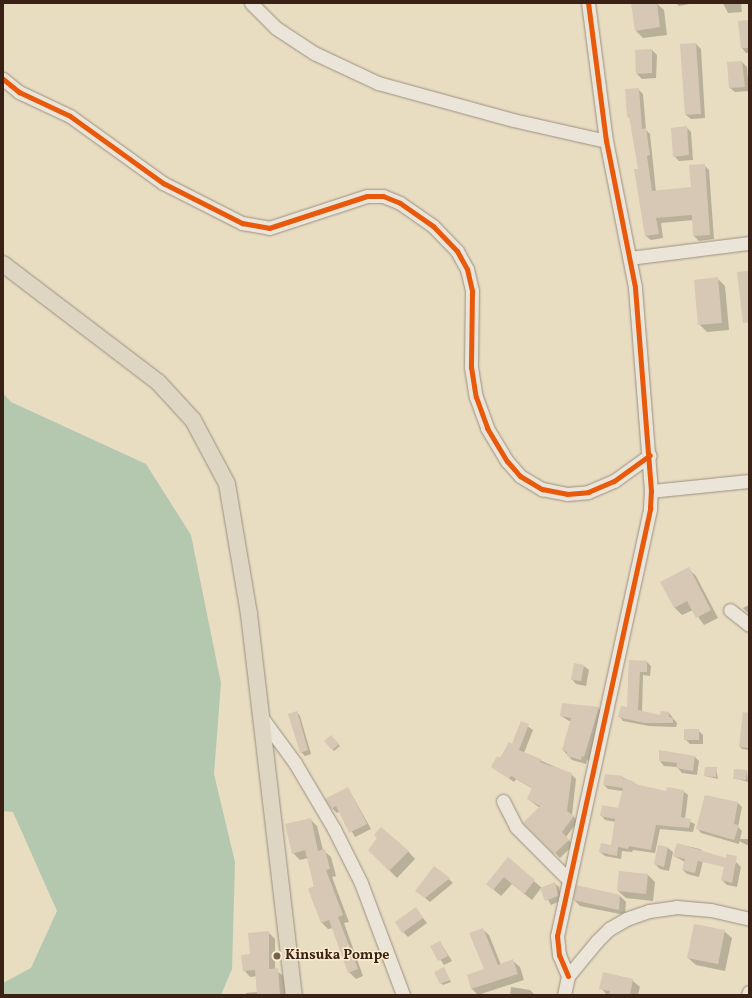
<!DOCTYPE html>
<style>
body{margin:0}
#map{position:relative;width:752px;height:998px;overflow:hidden;background:#e8dcc1;font-family:Vollkorn,serif}
div>[style]{position:absolute}
[style*='--x']{left:calc(var(--x)*1px);top:calc(var(--y)*1px);width:calc(var(--w)*1px);rotate:calc(var(--a)*1deg)}
.water>*{inset:0;background:#b4c8af}
.shadow>*{inset:0;background:#0003}
.building>*{inset:0;background:#d7c7b5}
.roads{filter:drop-shadow(0 0 1px #9a9080) drop-shadow(0 0 1px #9a9080)}
.minor>*{height:13px;margin:-6.5px;padding:0 6.5px;transform-origin:6.5px;border-radius:6.5px;background:#ebe4d8}
.major>*{height:16px;margin:-8px;padding:0 8px;transform-origin:8px;border-radius:8px;background:#ded5c3}
.cycleway>*{height:5px;margin:-2.5px;padding:0 2.5px;transform-origin:2.5px;border-radius:2.5px;background:#e8590c}
.dots>*{width:11px;height:11px;translate:-50% -50%;box-sizing:border-box;border:2px solid #faeccd;border-radius:50%}
span{translate:-50% -50%;white-space:nowrap;text-align:center;line-height:1.15;-webkit-text-stroke:3px #faeccd;paint-order:stroke}
.poi-label{font-size:14px;color:#3a2115;font-weight:700}
.left{translate:0 -50%;text-align:left}
.frame{position:absolute;inset:0;border:4px solid #3a2115;pointer-events:none}
</style>
<div id="map">
<div class="water">
<i style="clip-path:polygon(3px 393px,11px 402px,146px 464px,191px 535px,221px 683px,214px 774px,235px 862px,232px 969px,221px 995px,3px 995px,3px 983px,31px 968px,57px 911px,13px 812px,3px 811px)"></i>
</div>
<div class="shadow">
<i style="clip-path:polygon(656px 3px,664px 10px,667px 35px,643px 38px,636px 31px)"></i>
<i style="clip-path:polygon(676px 3px,689px 3px,689px 4px,679px 6px)"></i>
<i style="clip-path:polygon(723px 3px,741px 3px,742px 12px,728px 13px)"></i>
<i style="clip-path:polygon(749px 21px,749px 53px,746px 53px,742px 48px)"></i>
<i style="clip-path:polygon(696px 44px,701px 49px,705px 118px,691px 119px,686px 115px)"></i>
<i style="clip-path:polygon(652px 50px,657px 55px,656px 78px,642px 79px,637px 74px)"></i>
<i style="clip-path:polygon(742px 62px,747px 67px,749px 91px,735px 92px,730px 88px)"></i>
<i style="clip-path:polygon(638px 89px,643px 94px,646px 130px,650px 134px,656px 192px,692px 188px,704px 165px,709px 170px,714px 239px,699px 241px,694px 236px,693px 220px,661px 223px,663px 238px,651px 240px,646px 236px,639px 169px,630px 119px,628px 116px)"></i>
<i style="clip-path:polygon(686px 127px,691px 132px,693px 160px,679px 161px,674px 156px)"></i>
<i style="clip-path:polygon(717px 278px,725px 286px,729px 330px,707px 332px,699px 324px)"></i>
<i style="clip-path:polygon(688px 568px,696px 576px,718px 618px,704px 625px,693px 610px,682px 615px,675px 608px,662px 582px)"></i>
<i style="clip-path:polygon(749px 605px,749px 614px,743px 608px)"></i>
<i style="clip-path:polygon(629px 661px,647px 662px,651px 666px,650px 676px,643px 675px,642px 712px,661px 716px,669px 713px,677px 723px,676px 727px,649px 726px,623px 721px,620px 717px,628px 709px)"></i>
<i style="clip-path:polygon(584px 666px,589px 670px,586px 686px,576px 684px,572px 679px)"></i>
<i style="clip-path:polygon(598px 708px,603px 712px,589px 761px,587px 760px,586px 764px,572px 760px,563px 750px,571px 722px,561px 716px)"></i>
<i style="clip-path:polygon(297px 712px,300px 716px,311px 754px,305px 756px,301px 752px)"></i>
<i style="clip-path:polygon(521px 722px,533px 730px,524px 753px,571px 774px,576px 779px,572px 815px,578px 821px,566px 837px,573px 845px,560px 858px,525px 823px,540px 808px,528px 799px,533px 789px,516px 779px,514px 782px,492px 766px,512px 745px)"></i>
<i style="clip-path:polygon(749px 726px,749px 750px,742px 749px,740px 747px)"></i>
<i style="clip-path:polygon(698px 730px,703px 735px,703px 744px,690px 744px,685px 739px)"></i>
<i style="clip-path:polygon(331px 736px,340px 746px,334px 751px,325px 741px)"></i>
<i style="clip-path:polygon(660px 752px,695px 757px,699px 761px,697px 775px,682px 773px,677px 767px,664px 766px,660px 761px)"></i>
<i style="clip-path:polygon(716px 768px,718px 779px,705px 776px)"></i>
<i style="clip-path:polygon(747px 771px,748px 782px,734px 778px)"></i>
<i style="clip-path:polygon(622px 777px,638px 785px,667px 793px,683px 791px,688px 795px,685px 819px,695px 824px,693px 832px,660px 829px,655px 853px,633px 850px,632px 852px,622px 851px,621px 859px,605px 856px,600px 852px,612px 846px,616px 822px,605px 820px,601px 815px,619px 809px,623px 791px,608px 789px,604px 785px)"></i>
<i style="clip-path:polygon(348px 788px,371px 829px,355px 837px,340px 811px,337px 813px,332px 808px)"></i>
<i style="clip-path:polygon(705px 796px,738px 803px,742px 807px,738px 827px,742px 831px,740px 839px,749px 839px,749px 846px,739px 841px,739px 844px,701px 833px,697px 828px)"></i>
<i style="clip-path:polygon(310px 819px,317px 826px,323px 850px,331px 857px,336px 876px,332px 877px,349px 922px,344px 923px,363px 976px,356px 979px,349px 972px,333px 928px,328px 929px,322px 923px,308px 858px,300px 860px,293px 853px)"></i>
<i style="clip-path:polygon(378px 838px,408px 851px,415px 859px,397px 878px,369px 850px)"></i>
<i style="clip-path:polygon(678px 844px,700px 849px,705px 853px,699px 877px,687px 874px,683px 870px,685px 862px,674px 856px)"></i>
<i style="clip-path:polygon(659px 846px,668px 848px,673px 852px,669px 871px,660px 869px,655px 864px)"></i>
<i style="clip-path:polygon(508px 859px,542px 888px,554px 883px,559px 887px,562px 900px,551px 905px,541px 888px,532px 900px,512px 884px,501px 896px,487px 884px)"></i>
<i style="clip-path:polygon(736px 862px,741px 867px,737px 887px,727px 885px,722px 880px)"></i>
<i style="clip-path:polygon(648px 875px,655px 882px,653px 901px,626px 898px,618px 891px)"></i>
<i style="clip-path:polygon(449px 879px,453px 883px,430px 902px,417px 891px)"></i>
<i style="clip-path:polygon(620px 896px,626px 902px,625px 915px,580px 906px,574px 900px)"></i>
<i style="clip-path:polygon(415px 908px,427px 923px,408px 937px,403px 932px)"></i>
<i style="clip-path:polygon(482px 929px,489px 935px,501px 965px,513px 961px,520px 967px,524px 980px,478px 995px,472px 989px,468px 976px,486px 970px)"></i>
<i style="clip-path:polygon(724px 931px,732px 938px,725px 971px,696px 965px,688px 958px)"></i>
<i style="clip-path:polygon(268px 932px,275px 939px,275px 970px,284px 976px,286px 995px,246px 995px,246px 993px,258px 992px,257px 976px,250px 977px,244px 970px,251px 955px)"></i>
<i style="clip-path:polygon(440px 942px,452px 961px,444px 965px,432px 946px)"></i>
<i style="clip-path:polygon(444px 969px,451px 982px,443px 985px,441px 983px)"></i>
<i style="clip-path:polygon(632px 980px,640px 987px,638px 995px,607px 995px,601px 988px)"></i>
<i style="clip-path:polygon(511px 987px,530px 990px,535px 995px,510px 995px)"></i>
</div>
<div class="building">
<i style="clip-path:polygon(631px 3px,657px 3px,660px 27px,635px 31px)"></i>
<i style="clip-path:polygon(749px 20px,749px 48px,741px 48px,738px 21px)"></i>
<i style="clip-path:polygon(696px 43px,701px 114px,685px 115px,680px 44px)"></i>
<i style="clip-path:polygon(652px 49px,652px 73px,636px 74px,635px 50px)"></i>
<i style="clip-path:polygon(742px 61px,745px 87px,729px 88px,727px 62px)"></i>
<i style="clip-path:polygon(639px 88px,642px 129px,646px 128px,650px 155px,647px 156px,652px 191px,691px 187px,689px 165px,705px 164px,710px 235px,693px 236px,692px 215px,656px 218px,659px 234px,645px 236px,634px 169px,638px 169px,629px 116px,627px 117px,625px 89px)"></i>
<i style="clip-path:polygon(687px 126px,689px 155px,673px 157px,671px 128px)"></i>
<i style="clip-path:polygon(749px 271px,749px 322px,743px 323px,737px 272px)"></i>
<i style="clip-path:polygon(718px 277px,722px 323px,698px 325px,694px 280px)"></i>
<i style="clip-path:polygon(689px 567px,711px 610px,696px 618px,687px 601px,674px 608px,660px 582px)"></i>
<i style="clip-path:polygon(629px 660px,647px 661px,647px 672px,640px 672px,638px 710px,660px 715px,661px 711px,669px 712px,669px 717px,673px 718px,673px 723px,644px 723px,618px 717px,621px 706px,627px 707px)"></i>
<i style="clip-path:polygon(574px 663px,584px 665px,581px 681px,571px 680px)"></i>
<i style="clip-path:polygon(562px 703px,599px 707px,584px 757px,582px 756px,581px 760px,567px 756px,567px 752px,562px 750px,571px 718px,560px 716px)"></i>
<i style="clip-path:polygon(297px 711px,308px 750px,300px 753px,288px 714px)"></i>
<i style="clip-path:polygon(743px 712px,749px 713px,749px 748px,739px 747px)"></i>
<i style="clip-path:polygon(521px 721px,529px 724px,519px 750px,541px 759px,540px 762px,572px 773px,567px 811px,574px 816px,562px 832px,569px 840px,554px 854px,523px 823px,540px 806px,527px 799px,532px 788px,511px 776px,509px 779px,491px 767px,497px 756px,500px 758px,509px 742px,512px 744px)"></i>
<i style="clip-path:polygon(684px 729px,699px 729px,699px 740px,684px 740px)"></i>
<i style="clip-path:polygon(331px 735px,339px 744px,332px 750px,324px 741px)"></i>
<i style="clip-path:polygon(659px 750px,695px 756px,693px 771px,676px 768px,677px 763px,659px 761px)"></i>
<i style="clip-path:polygon(705px 767px,717px 767px,716px 777px,704px 776px)"></i>
<i style="clip-path:polygon(734px 769px,747px 770px,746px 780px,733px 779px)"></i>
<i style="clip-path:polygon(605px 774px,623px 776px,622px 778px,635px 782px,635px 784px,666px 791px,667px 787px,684px 790px,681px 817px,691px 819px,689px 828px,656px 825px,651px 850px,629px 846px,628px 849px,618px 847px,617px 856px,599px 852px,601px 843px,611px 845px,615px 819px,600px 816px,602px 805px,618px 808px,623px 788px,603px 785px)"></i>
<i style="clip-path:polygon(348px 787px,367px 824px,349px 833px,336px 806px,331px 809px,325px 799px)"></i>
<i style="clip-path:polygon(705px 795px,738px 802px,734px 824px,739px 825px,734px 840px,696px 829px)"></i>
<i style="clip-path:polygon(311px 818px,318px 851px,325px 849px,330px 869px,326px 870px,343px 915px,338px 917px,358px 969px,348px 973px,329px 920px,321px 923px,308px 889px,314px 886px,305px 850px,292px 854px,285px 824px)"></i>
<i style="clip-path:polygon(381px 827px,409px 851px,389px 871px,368px 850px,377px 838px,374px 835px)"></i>
<i style="clip-path:polygon(677px 843px,726px 858px,726px 854px,737px 856px,732px 883px,721px 880px,724px 867px,698px 861px,695px 873px,682px 870px,685px 859px,673px 856px)"></i>
<i style="clip-path:polygon(658px 845px,668px 847px,664px 867px,654px 864px)"></i>
<i style="clip-path:polygon(508px 857px,535px 880px,524px 894px,504px 877px,493px 890px,486px 884px)"></i>
<i style="clip-path:polygon(434px 866px,450px 878px,425px 898px,415px 891px)"></i>
<i style="clip-path:polygon(619px 871px,648px 874px,646px 894px,617px 891px)"></i>
<i style="clip-path:polygon(555px 882px,558px 896px,545px 901px,540px 888px)"></i>
<i style="clip-path:polygon(576px 885px,620px 895px,619px 910px,573px 900px)"></i>
<i style="clip-path:polygon(416px 907px,423px 918px,402px 933px,395px 922px)"></i>
<i style="clip-path:polygon(694px 924px,725px 930px,718px 964px,687px 958px)"></i>
<i style="clip-path:polygon(483px 928px,498px 965px,513px 959px,518px 974px,471px 989px,467px 975px,484px 969px,469px 933px)"></i>
<i style="clip-path:polygon(269px 931px,269px 969px,278px 968px,280px 995px,257px 995px,255px 970px,243px 971px,241px 955px,250px 954px,248px 933px)"></i>
<i style="clip-path:polygon(440px 941px,448px 956px,438px 961px,430px 946px)"></i>
<i style="clip-path:polygon(444px 967px,450px 980px,440px 984px,434px 972px)"></i>
<i style="clip-path:polygon(603px 972px,633px 979px,630px 995px,609px 995px,610px 991px,599px 989px)"></i>
</div>
<div class="roads">
<div class="minor">
<i style="--x:251;--y:3;--w:35;--a:45"></i>
<i style="--x:276;--y:28;--w:45;--a:33.3"></i>
<i style="--x:314;--y:53;--w:71;--a:25.1"></i>
<i style="--x:378;--y:83;--w:140;--a:15.3"></i>
<i style="--x:513;--y:120;--w:95;--a:12.7"></i>
<i style="--x:3;--y:79;--w:21;--a:39"></i>
<i style="--x:19;--y:92;--w:56;--a:25.2"></i>
<i style="--x:70;--y:116;--w:115;--a:35.8"></i>
<i style="--x:163;--y:183;--w:89;--a:26.9"></i>
<i style="--x:242;--y:223;--w:27;--a:10"></i>
<i style="--x:269;--y:228;--w:103;--a:-18.1"></i>
<i style="--x:367;--y:196;--w:16;--a:0"></i>
<i style="--x:383;--y:196;--w:18;--a:22"></i>
<i style="--x:400;--y:203;--w:40;--a:34.9"></i>
<i style="--x:433;--y:226;--w:35;--a:46"></i>
<i style="--x:457;--y:251;--w:21;--a:61"></i>
<i style="--x:467;--y:269;--w:23;--a:77"></i>
<i style="--x:472;--y:291;--w:76;--a:90.8"></i>
<i style="--x:471;--y:367;--w:30;--a:81"></i>
<i style="--x:476;--y:397;--w:33;--a:70"></i>
<i style="--x:487;--y:428;--w:39;--a:59"></i>
<i style="--x:507;--y:461;--w:20;--a:49"></i>
<i style="--x:520;--y:476;--w:26;--a:31"></i>
<i style="--x:542;--y:489;--w:25;--a:11"></i>
<i style="--x:567;--y:494;--w:21;--a:-5"></i>
<i style="--x:588;--y:492;--w:28;--a:-23"></i>
<i style="--x:614;--y:481;--w:44;--a:-35.8"></i>
<i style="--x:630;--y:258;--w:120;--a:-7.2"></i>
<i style="--x:651;--y:491;--w:99;--a:-5.8"></i>
<i style="--x:730;--y:610;--w:24;--a:38"></i>
<i style="--x:262;--y:718;--w:56;--a:53.7"></i>
<i style="--x:295;--y:763;--w:77;--a:59.4"></i>
<i style="--x:334;--y:829;--w:60;--a:63.4"></i>
<i style="--x:361;--y:883;--w:120;--a:69.4"></i>
<i style="--x:503;--y:801;--w:29;--a:63"></i>
<i style="--x:516;--y:827;--w:75;--a:45"></i>
<i style="--x:568;--y:976;--w:23;--a:-113"></i>
<i style="--x:559;--y:955;--w:19;--a:-96"></i>
<i style="--x:557;--y:936;--w:438;--a:-77.7"></i>
<i style="--x:650;--y:508;--w:17;--a:-87"></i>
<i style="--x:651;--y:491;--w:205;--a:-94.5"></i>
<i style="--x:635;--y:287;--w:149;--a:-101.2"></i>
<i style="--x:606;--y:141;--w:139;--a:-97.4"></i>
<i style="--x:564;--y:995;--w:19;--a:-78"></i>
<i style="--x:568;--y:976;--w:45;--a:-50.4"></i>
<i style="--x:597;--y:941;--w:17;--a:-45"></i>
<i style="--x:609;--y:929;--w:20;--a:-30"></i>
<i style="--x:626;--y:919;--w:24;--a:-19"></i>
<i style="--x:649;--y:911;--w:27;--a:-8"></i>
<i style="--x:676;--y:907;--w:35;--a:5"></i>
<i style="--x:711;--y:910;--w:39;--a:13"></i>
<i style="--x:748;--y:995;--w:3;--a:-72"></i>
</div>
<div class="major">
<i style="--x:3;--y:264;--w:195;--a:37.3"></i>
<i style="--x:158;--y:382;--w:52;--a:47.4"></i>
<i style="--x:193;--y:420;--w:72;--a:62"></i>
<i style="--x:227;--y:484;--w:132;--a:80.4"></i>
<i style="--x:249;--y:614;--w:384;--a:83.3"></i>
</div>
</div>
<div class="cycleway">
<i style="--x:3;--y:79;--w:21;--a:39"></i>
<i style="--x:19;--y:92;--w:56;--a:25.2"></i>
<i style="--x:70;--y:116;--w:115;--a:35.8"></i>
<i style="--x:163;--y:183;--w:89;--a:26.9"></i>
<i style="--x:242;--y:223;--w:27;--a:10"></i>
<i style="--x:269;--y:228;--w:103;--a:-18.1"></i>
<i style="--x:367;--y:196;--w:16;--a:0"></i>
<i style="--x:383;--y:196;--w:18;--a:22"></i>
<i style="--x:400;--y:203;--w:40;--a:34.9"></i>
<i style="--x:433;--y:226;--w:35;--a:46"></i>
<i style="--x:457;--y:251;--w:21;--a:61"></i>
<i style="--x:467;--y:269;--w:23;--a:77"></i>
<i style="--x:472;--y:291;--w:76;--a:90.8"></i>
<i style="--x:471;--y:367;--w:30;--a:81"></i>
<i style="--x:476;--y:397;--w:33;--a:70"></i>
<i style="--x:487;--y:428;--w:39;--a:59"></i>
<i style="--x:507;--y:461;--w:20;--a:49"></i>
<i style="--x:520;--y:476;--w:26;--a:31"></i>
<i style="--x:542;--y:489;--w:25;--a:11"></i>
<i style="--x:567;--y:494;--w:21;--a:-5"></i>
<i style="--x:588;--y:492;--w:28;--a:-23"></i>
<i style="--x:614;--y:481;--w:44;--a:-35.8"></i>
<i style="--x:568;--y:976;--w:23;--a:-113"></i>
<i style="--x:559;--y:955;--w:19;--a:-96"></i>
<i style="--x:557;--y:936;--w:438;--a:-77.7"></i>
<i style="--x:650;--y:508;--w:17;--a:-87"></i>
<i style="--x:651;--y:491;--w:205;--a:-94.5"></i>
<i style="--x:635;--y:287;--w:149;--a:-101.2"></i>
<i style="--x:606;--y:141;--w:139;--a:-97.4"></i>
</div>
<div class="dots">
<i style="left:277px;top:956px;background:#776251"></i>
</div>
<div class="poi-label">
<span class="left" style="left:285px;top:956px">Kinsuka Pompe</span>
</div>
<div class="frame"></div>
</div>
